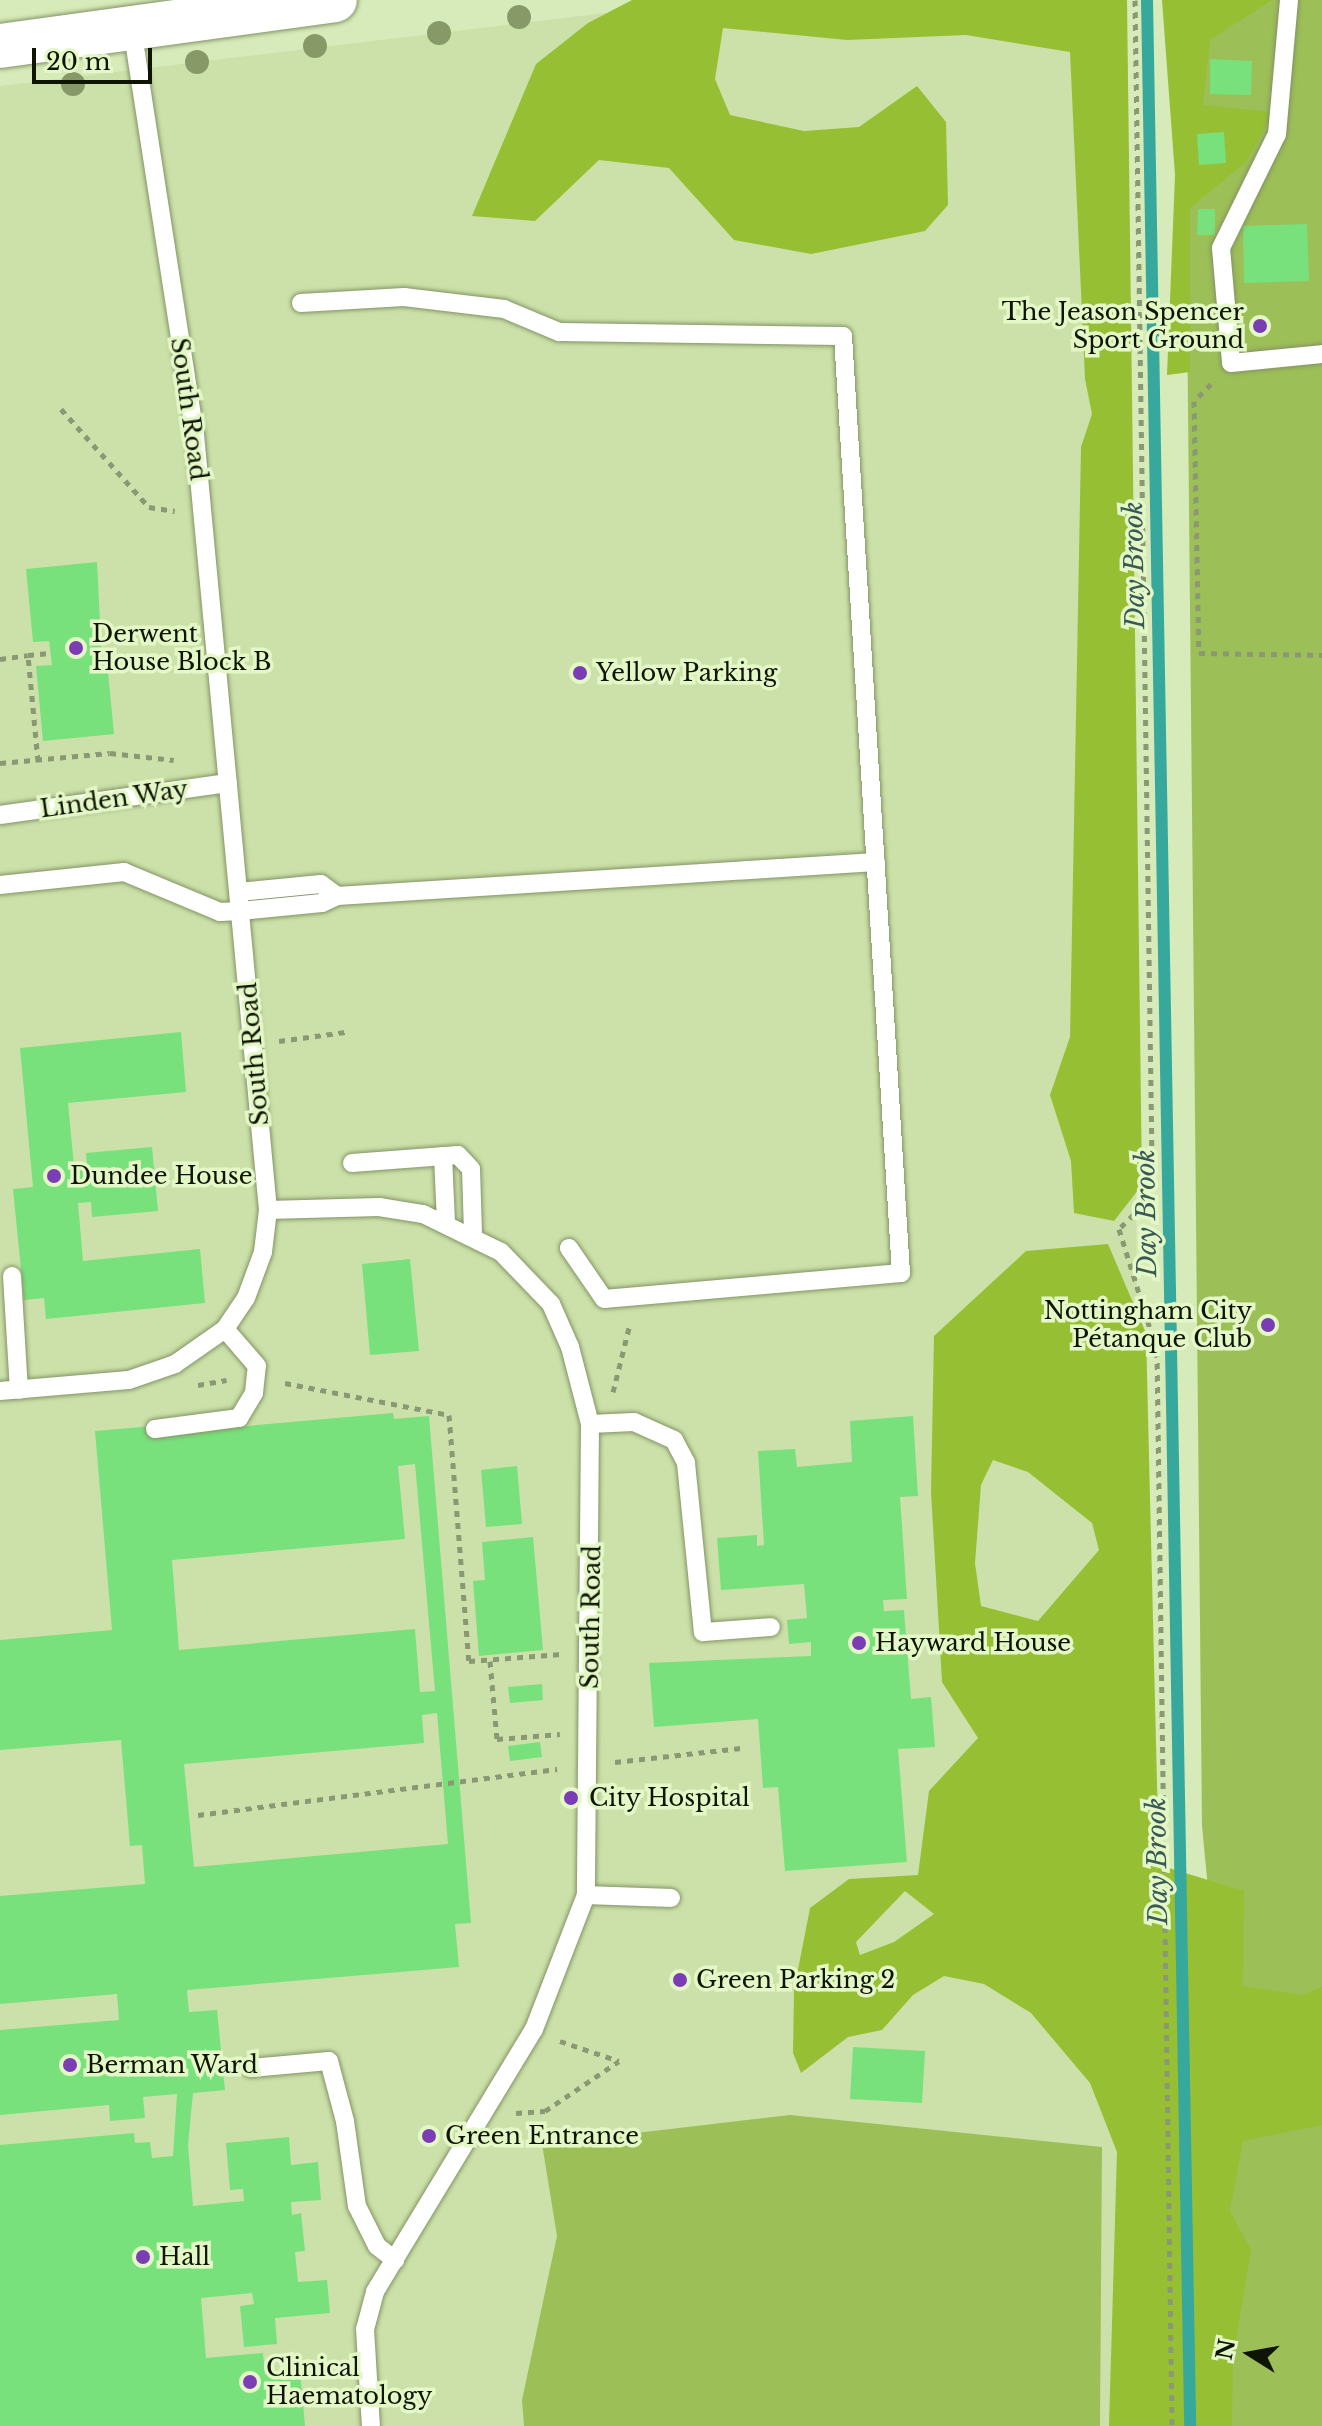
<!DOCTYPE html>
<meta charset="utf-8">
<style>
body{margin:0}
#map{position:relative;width:1322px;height:2426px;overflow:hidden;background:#d7eab9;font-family:"Libre Baskerville",serif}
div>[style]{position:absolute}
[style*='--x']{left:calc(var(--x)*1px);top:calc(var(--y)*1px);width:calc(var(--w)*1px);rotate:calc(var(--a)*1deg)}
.built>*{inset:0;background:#cce1a9}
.green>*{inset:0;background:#9dbf57}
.forest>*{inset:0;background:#97bf33}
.stream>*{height:12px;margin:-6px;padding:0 6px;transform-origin:6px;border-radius:6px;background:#37a89c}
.building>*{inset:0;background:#78e17c}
.path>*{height:5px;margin-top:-2.5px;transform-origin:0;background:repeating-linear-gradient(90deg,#8a9873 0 6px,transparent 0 12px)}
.roads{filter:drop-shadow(0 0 2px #839466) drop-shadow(0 0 2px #839466)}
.service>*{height:18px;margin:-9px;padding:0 9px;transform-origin:9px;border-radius:9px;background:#fff}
.tertiary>*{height:44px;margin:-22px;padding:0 22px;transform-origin:22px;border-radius:22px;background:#fff}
.trees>*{width:24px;height:24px;margin:-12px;border-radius:50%;background:#879966}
.dots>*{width:22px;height:22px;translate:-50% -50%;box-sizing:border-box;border:4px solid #e4f7c6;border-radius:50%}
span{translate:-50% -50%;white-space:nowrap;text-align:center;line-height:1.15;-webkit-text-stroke:7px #e4f7c6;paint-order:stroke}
.poi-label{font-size:24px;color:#0f1504}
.right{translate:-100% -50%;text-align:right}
.left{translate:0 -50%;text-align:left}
.street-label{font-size:24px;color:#0f1504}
.water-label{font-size:26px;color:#385955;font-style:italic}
.north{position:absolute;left:1210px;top:2314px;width:80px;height:80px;-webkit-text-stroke:6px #e4f7c6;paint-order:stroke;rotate:281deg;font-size:22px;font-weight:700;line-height:32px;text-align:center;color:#0f1504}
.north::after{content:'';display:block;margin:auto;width:28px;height:36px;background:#0f1504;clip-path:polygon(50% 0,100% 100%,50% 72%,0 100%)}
.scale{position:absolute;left:32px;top:48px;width:120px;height:36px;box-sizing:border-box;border:4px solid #0f1504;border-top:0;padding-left:10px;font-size:24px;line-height:28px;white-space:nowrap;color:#0f1504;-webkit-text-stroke:6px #e4f7c6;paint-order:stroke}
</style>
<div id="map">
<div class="built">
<i style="clip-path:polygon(712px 0,1120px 0,1152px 2426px,0 2426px,0 86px)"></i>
</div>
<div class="green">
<i style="clip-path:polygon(1184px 0,1322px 0,1322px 2426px,1202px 2426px,1211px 1920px,1202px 1826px)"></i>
<i style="clip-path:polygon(790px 2115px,1102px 2147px,1100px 2426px,524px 2426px,522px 2400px,557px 2236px,542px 2144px)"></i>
</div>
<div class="forest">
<i style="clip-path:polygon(632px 0,1127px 0,1142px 1185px,1114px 1221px,1074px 1213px,1071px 1161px,1050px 1095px,1070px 1037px,1081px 447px,1092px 414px,1085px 379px,1070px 52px,966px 35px,847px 40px,723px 28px,715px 79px,730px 115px,804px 131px,859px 127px,917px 86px,946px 122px,948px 205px,925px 231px,811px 254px,734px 240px,669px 168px,599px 160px,535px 221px,472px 216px,536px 64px,588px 23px)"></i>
<i style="clip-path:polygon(1162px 0,1272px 0,1210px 40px,1203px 105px,1273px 112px,1247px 161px,1190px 208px,1190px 372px,1167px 375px,1175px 175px)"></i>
<i style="clip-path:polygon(evenodd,1108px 1244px,1146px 1333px,1159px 1865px,1244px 1891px,1243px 1986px,1302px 1995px,1322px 1987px,1322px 2125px,1243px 2141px,1230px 2211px,1251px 2250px,1233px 2359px,1232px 2426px,1109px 2426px,1117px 2152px,1090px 2083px,1031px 2013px,984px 1984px,944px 1976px,913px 1995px,882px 2030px,848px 2037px,801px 2073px,793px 2053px,794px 1990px,810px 1908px,849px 1879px,918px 1875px,929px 1791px,978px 1738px,942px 1682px,931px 1492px,934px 1336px,1026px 1251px,1108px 1244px,993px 1460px,1028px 1472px,1092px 1523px,1099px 1550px,1038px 1621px,981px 1606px,975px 1563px,981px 1485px,993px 1460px,1108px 1244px,905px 1891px,934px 1914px,894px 1942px,860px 1955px,856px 1942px,905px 1891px)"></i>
</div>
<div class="stream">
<i style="--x:1147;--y:0;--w:2426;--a:88.98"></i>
</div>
<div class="building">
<i style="clip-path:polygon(1210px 59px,1252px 61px,1251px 95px,1210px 94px)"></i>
<i style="clip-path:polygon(1224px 132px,1226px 163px,1199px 165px,1197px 134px)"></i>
<i style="clip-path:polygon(1198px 209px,1215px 209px,1215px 235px,1197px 235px)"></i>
<i style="clip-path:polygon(1307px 224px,1309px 281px,1244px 283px,1243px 226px)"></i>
<i style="clip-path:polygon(97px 562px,102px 661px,107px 661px,114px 734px,43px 741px,36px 666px,52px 665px,49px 641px,33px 642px,26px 569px)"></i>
<i style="clip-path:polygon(181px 1032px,186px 1092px,68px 1103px,74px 1166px,87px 1164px,86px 1153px,152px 1147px,158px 1211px,92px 1217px,91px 1202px,78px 1203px,83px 1261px,200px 1249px,205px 1303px,46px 1319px,44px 1298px,24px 1300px,13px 1189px,33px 1187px,20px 1048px)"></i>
<i style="clip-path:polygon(410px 1259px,419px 1351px,370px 1355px,362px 1264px)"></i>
<i style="clip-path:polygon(evenodd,393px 1413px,394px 1419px,429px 1416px,471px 1923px,455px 1924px,459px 1967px,187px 1990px,189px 2012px,217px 2010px,225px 2090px,193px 2093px,188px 2145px,193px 2206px,244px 2201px,243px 2189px,230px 2190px,226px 2143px,289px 2137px,291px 2165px,318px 2162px,321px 2200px,291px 2202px,292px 2215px,301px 2213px,305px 2251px,295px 2252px,298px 2282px,327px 2280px,330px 2313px,275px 2318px,277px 2344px,244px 2347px,240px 2306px,254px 2304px,252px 2293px,201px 2298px,206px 2358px,263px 2353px,265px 2374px,300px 2371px,305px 2426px,0 2426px,0 2145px,134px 2133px,135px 2143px,150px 2142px,152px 2158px,173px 2156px,177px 2094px,143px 2097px,145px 2118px,110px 2121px,109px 2105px,0 2115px,0 2030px,119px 2020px,117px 1994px,0 2004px,0 1896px,145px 1884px,142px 1845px,130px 1846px,121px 1740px,0 1750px,0 1640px,112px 1630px,95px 1431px,154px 1426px,156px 1434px,393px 1413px,415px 1464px,435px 1691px,420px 1692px,415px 1629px,179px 1650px,172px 1560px,405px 1539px,398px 1466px,415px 1464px,393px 1413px,437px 1713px,448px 1844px,194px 1867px,184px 1764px,424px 1743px,422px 1715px,437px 1713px)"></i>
<i style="clip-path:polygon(913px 1416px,918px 1496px,900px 1497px,907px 1599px,883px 1600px,884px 1611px,904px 1610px,911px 1699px,931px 1697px,935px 1747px,898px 1749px,907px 1862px,785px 1871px,778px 1787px,763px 1788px,758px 1719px,654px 1727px,649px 1663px,811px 1656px,811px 1642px,789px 1644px,787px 1620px,807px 1618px,804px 1584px,721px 1590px,717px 1538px,757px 1535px,757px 1546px,764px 1545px,758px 1451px,795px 1449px,797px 1467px,852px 1462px,850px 1421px)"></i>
<i style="clip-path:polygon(517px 1466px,522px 1524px,486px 1527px,481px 1470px)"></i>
<i style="clip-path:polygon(533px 1537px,543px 1650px,479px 1656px,473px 1581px,485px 1580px,482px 1542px)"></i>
<i style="clip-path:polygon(542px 1684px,543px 1700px,510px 1703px,508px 1687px)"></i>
<i style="clip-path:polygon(540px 1742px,542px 1757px,510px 1761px,508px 1746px)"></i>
<i style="clip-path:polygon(853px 2047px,925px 2051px,922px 2103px,850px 2099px)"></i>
</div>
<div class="path">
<i style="--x:1135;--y:0;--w:1165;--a:89.16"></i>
<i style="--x:1152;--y:1165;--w:42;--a:103.7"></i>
<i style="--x:1142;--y:1206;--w:33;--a:135"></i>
<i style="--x:1119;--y:1229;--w:128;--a:72.7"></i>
<i style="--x:1157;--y:1351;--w:1075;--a:89.2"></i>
<i style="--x:1211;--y:384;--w:24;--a:135"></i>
<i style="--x:1194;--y:401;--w:252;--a:88.9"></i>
<i style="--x:1199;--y:653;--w:123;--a:0.9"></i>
<i style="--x:61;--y:409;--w:132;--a:48.1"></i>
<i style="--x:149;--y:507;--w:26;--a:9"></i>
<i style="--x:0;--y:659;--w:28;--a:-8"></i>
<i style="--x:38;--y:761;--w:106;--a:-95.4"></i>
<i style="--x:28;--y:655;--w:22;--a:-5"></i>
<i style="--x:0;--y:763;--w:110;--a:-5.2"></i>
<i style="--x:110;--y:753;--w:64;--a:6.2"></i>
<i style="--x:279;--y:1041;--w:67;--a:-7.8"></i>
<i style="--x:285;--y:1383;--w:167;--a:11"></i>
<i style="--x:449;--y:1415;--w:247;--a:85.4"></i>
<i style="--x:469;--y:1661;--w:93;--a:-4.3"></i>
<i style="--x:198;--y:1385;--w:29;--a:-10"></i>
<i style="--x:613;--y:1392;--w:70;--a:-76"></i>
<i style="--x:490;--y:1661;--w:78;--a:84.9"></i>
<i style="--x:497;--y:1739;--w:63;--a:-4.5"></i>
<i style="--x:615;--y:1762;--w:127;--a:-6.3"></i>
<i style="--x:198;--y:1815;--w:362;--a:-7.3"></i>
<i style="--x:560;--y:2041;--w:62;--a:18.7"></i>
<i style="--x:516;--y:2113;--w:29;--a:-4"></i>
<i style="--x:545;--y:2111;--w:89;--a:-34"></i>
</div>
<div class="roads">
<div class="service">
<i style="--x:1289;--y:0;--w:135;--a:95.1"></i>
<i style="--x:1277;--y:134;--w:127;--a:116.2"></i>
<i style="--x:1221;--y:248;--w:115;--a:85"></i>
<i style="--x:1231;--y:363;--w:91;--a:-5.6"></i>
<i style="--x:301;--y:303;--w:103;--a:-3.3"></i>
<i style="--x:404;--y:297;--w:101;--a:6.8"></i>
<i style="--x:504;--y:309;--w:60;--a:22.7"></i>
<i style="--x:559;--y:332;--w:284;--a:0.8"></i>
<i style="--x:843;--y:336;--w:939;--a:86.46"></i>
<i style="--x:901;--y:1273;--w:298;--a:175"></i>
<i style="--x:604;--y:1299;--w:62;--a:-124.5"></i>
<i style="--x:0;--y:815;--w:230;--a:-8"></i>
<i style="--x:0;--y:885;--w:125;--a:-6"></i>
<i style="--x:124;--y:872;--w:104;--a:22.6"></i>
<i style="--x:220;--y:912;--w:20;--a:-3"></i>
<i style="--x:240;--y:911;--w:82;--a:-5.6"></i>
<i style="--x:322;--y:903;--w:17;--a:-25"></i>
<i style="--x:337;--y:896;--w:540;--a:-3.61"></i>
<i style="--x:239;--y:892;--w:82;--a:-5.6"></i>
<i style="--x:321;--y:884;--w:20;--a:37"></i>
<i style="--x:443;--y:1156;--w:65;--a:87.4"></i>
<i style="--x:352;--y:1163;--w:106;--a:-4.3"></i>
<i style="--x:458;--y:1155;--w:19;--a:47"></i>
<i style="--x:471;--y:1169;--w:65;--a:88.2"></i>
<i style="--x:268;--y:1210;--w:111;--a:-1.5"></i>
<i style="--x:379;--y:1207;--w:45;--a:9"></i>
<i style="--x:423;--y:1214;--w:87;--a:26"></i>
<i style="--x:501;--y:1252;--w:72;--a:46.1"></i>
<i style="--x:551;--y:1304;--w:47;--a:66.2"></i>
<i style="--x:570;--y:1347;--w:80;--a:75.4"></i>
<i style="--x:590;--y:1424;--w:471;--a:90.5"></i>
<i style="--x:586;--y:1895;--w:144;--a:111.2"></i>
<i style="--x:534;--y:2029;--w:307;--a:121.2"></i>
<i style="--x:375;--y:2292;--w:38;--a:105"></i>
<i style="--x:365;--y:2329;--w:97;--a:86.5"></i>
<i style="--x:12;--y:1276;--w:114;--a:86.5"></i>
<i style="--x:0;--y:1391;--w:129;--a:-4.9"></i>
<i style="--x:129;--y:1380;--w:49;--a:-19.2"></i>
<i style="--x:175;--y:1364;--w:61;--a:-35"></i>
<i style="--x:225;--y:1329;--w:37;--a:-56"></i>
<i style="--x:246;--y:1298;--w:49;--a:-69.7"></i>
<i style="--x:263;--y:1252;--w:42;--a:-83.2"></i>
<i style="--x:268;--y:1210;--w:778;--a:-95.38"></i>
<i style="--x:195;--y:435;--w:412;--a:-98.8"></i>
<i style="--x:590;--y:1424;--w:44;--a:-2.6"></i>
<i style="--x:634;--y:1422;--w:44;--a:24.2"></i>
<i style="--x:674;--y:1440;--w:26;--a:62"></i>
<i style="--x:686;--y:1463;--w:170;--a:84.3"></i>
<i style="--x:703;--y:1632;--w:68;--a:-4.2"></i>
<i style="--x:155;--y:1429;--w:85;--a:-7.5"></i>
<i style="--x:239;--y:1418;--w:29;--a:-59"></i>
<i style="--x:254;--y:1393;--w:27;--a:-84"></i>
<i style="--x:257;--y:1366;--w:49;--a:-130.9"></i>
<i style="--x:586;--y:1895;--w:85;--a:2"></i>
<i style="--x:251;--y:2068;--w:78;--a:-5.1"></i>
<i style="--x:329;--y:2061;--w:62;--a:75.1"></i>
<i style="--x:345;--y:2121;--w:86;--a:82"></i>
<i style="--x:357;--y:2206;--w:45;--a:63.4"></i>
<i style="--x:377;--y:2246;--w:23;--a:38"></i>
</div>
<div class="tertiary">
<i style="--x:0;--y:46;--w:338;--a:-7.8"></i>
</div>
</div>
<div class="trees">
<i style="left:519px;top:17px"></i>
<i style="left:439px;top:33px"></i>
<i style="left:315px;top:46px"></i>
<i style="left:197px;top:62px"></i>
<i style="left:73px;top:84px"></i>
</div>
<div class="dots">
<i style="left:1260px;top:326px;background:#7b3db3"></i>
<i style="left:76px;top:648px;background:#7b3db3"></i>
<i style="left:580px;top:673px;background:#7b3db3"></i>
<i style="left:54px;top:1176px;background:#7b3db3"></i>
<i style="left:1268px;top:1325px;background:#7b3db3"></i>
<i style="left:859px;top:1643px;background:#7b3db3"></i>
<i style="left:571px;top:1798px;background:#7b3db3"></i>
<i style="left:680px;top:1980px;background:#7b3db3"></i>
<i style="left:70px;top:2065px;background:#7b3db3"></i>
<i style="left:429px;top:2136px;background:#7b3db3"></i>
<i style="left:143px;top:2257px;background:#7b3db3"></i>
<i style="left:250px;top:2382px;background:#7b3db3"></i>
</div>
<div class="poi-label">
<span class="right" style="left:1244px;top:326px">The Jeason Spencer<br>Sport Ground</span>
<span class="left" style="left:92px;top:648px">Derwent<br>House Block B</span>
<span class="left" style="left:596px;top:673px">Yellow Parking</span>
<span class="left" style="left:70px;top:1176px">Dundee House</span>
<span class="right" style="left:1252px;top:1325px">Nottingham City<br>Pétanque Club</span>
<span class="left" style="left:875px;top:1643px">Hayward House</span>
<span class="left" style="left:589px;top:1798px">City Hospital</span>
<span class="left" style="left:696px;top:1980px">Green Parking 2</span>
<span class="left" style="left:86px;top:2065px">Berman Ward</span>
<span class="left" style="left:445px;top:2136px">Green Entrance</span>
<span class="left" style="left:159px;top:2257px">Hall</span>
<span class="left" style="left:266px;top:2382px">Clinical<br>Haematology</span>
</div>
<div class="street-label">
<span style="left:189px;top:409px;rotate:82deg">South Road</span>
<span style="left:114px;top:799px;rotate:-8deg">Linden Way</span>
<span style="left:254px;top:1054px;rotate:-95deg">South Road</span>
<span style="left:591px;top:1617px;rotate:-89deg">South Road</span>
</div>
<div class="water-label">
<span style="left:1135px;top:565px;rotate:-91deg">Day Brook</span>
<span style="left:1147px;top:1213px;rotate:-91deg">Day Brook</span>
<span style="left:1158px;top:1861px;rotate:-91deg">Day Brook</span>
</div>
<div class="north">N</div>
<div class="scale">20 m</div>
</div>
